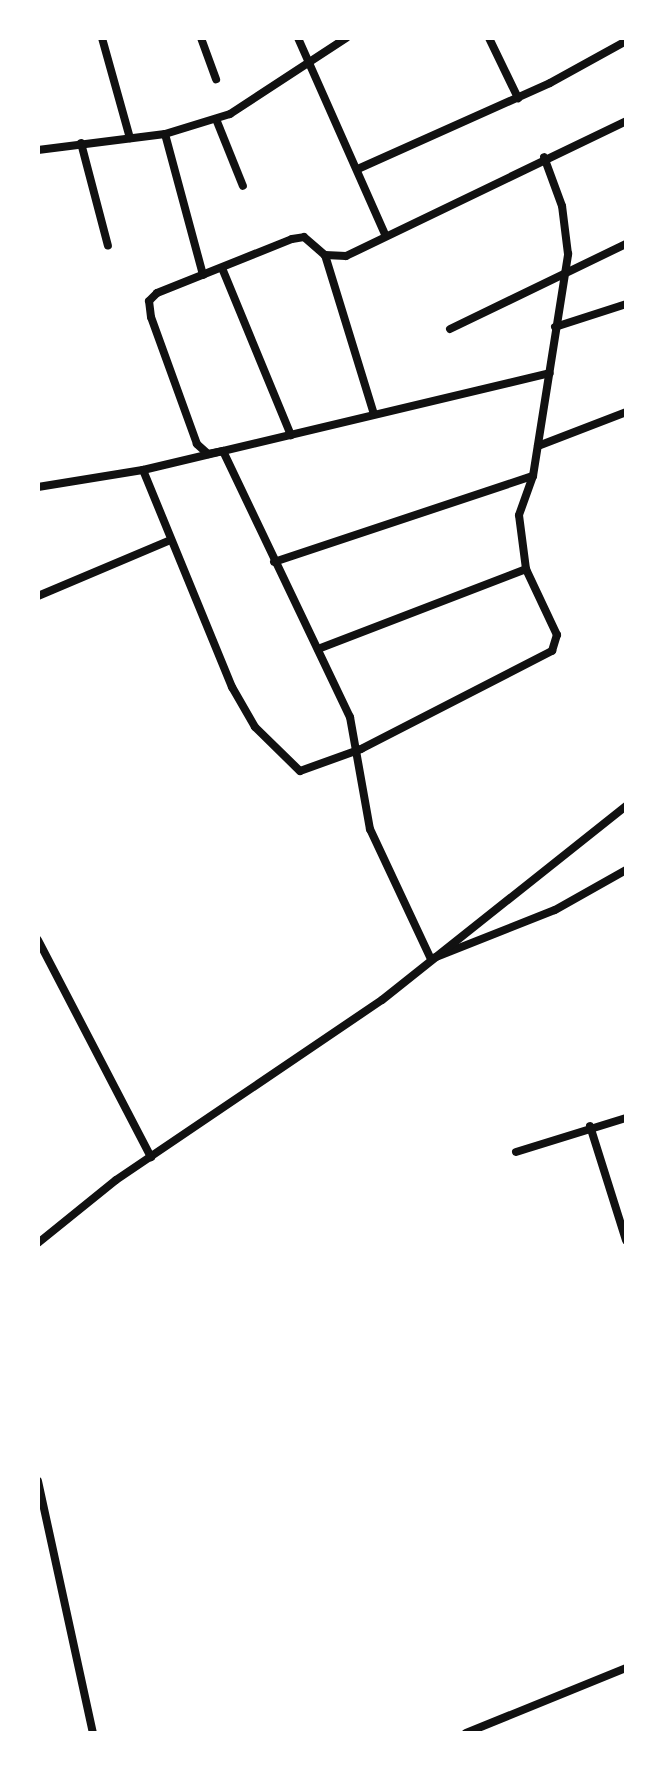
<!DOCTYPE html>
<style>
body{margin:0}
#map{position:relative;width:664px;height:1771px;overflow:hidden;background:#fff;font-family:"Roboto Condensed",sans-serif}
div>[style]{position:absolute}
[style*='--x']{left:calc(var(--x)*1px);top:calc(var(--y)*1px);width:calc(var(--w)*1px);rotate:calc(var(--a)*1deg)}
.minor>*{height:8px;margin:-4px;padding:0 4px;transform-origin:4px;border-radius:4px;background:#111}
span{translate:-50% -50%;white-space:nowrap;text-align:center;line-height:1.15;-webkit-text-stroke:6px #fff;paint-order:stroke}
.frame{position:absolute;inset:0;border:40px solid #fff;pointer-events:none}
</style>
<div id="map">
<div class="minor">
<i style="--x:102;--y:38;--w:104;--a:74.4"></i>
<i style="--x:201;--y:38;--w:44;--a:69.9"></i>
<i style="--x:298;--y:38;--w:214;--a:66.1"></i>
<i style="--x:489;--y:38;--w:67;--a:64.2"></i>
<i style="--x:216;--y:119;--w:72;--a:68.1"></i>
<i style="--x:165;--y:134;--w:146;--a:74.9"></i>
<i style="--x:81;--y:143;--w:106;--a:75.3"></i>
<i style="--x:38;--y:150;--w:128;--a:-7.2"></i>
<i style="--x:165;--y:134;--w:68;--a:-17.1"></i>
<i style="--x:230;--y:114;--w:139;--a:-33.2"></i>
<i style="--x:360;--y:168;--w:208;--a:-24.1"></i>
<i style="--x:550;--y:83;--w:87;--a:-28.9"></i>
<i style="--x:325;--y:255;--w:166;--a:72.9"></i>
<i style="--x:222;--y:268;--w:181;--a:67.6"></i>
<i style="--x:555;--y:327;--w:75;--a:-17.9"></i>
<i style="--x:450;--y:329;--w:195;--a:-25.8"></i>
<i style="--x:538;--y:446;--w:94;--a:-21.1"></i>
<i style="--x:223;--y:451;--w:295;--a:64.5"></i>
<i style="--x:350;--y:717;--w:114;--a:79.9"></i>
<i style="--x:370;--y:829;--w:144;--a:64.9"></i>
<i style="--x:431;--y:959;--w:133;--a:-21.6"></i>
<i style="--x:555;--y:910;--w:81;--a:-29.4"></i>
<i style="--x:223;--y:451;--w:15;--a:169"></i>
<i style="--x:208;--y:454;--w:15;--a:-138"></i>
<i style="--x:197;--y:444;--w:135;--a:-109.9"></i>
<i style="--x:151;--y:317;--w:16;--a:-97"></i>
<i style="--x:149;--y:301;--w:11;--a:-45"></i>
<i style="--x:157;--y:293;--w:145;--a:-21.8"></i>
<i style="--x:292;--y:239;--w:12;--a:-9"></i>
<i style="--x:304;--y:237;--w:28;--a:41"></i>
<i style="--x:325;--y:255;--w:21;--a:3"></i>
<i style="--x:346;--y:256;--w:311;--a:-25.7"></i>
<i style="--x:143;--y:470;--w:235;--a:67.7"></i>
<i style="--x:232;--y:687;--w:46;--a:60.1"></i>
<i style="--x:255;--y:727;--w:63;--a:44.4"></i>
<i style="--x:300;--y:771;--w:65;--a:-19.8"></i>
<i style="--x:361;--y:749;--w:215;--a:-27.2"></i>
<i style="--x:552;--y:651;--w:17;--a:-73"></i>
<i style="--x:557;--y:635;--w:73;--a:-115.2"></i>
<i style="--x:526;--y:569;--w:54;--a:-97.4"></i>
<i style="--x:519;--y:515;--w:41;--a:-70.3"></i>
<i style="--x:533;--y:476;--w:225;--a:-81"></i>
<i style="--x:568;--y:254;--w:48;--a:-97.1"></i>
<i style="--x:562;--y:206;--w:52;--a:-110.2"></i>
<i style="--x:38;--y:487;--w:106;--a:-9.2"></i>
<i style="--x:143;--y:470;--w:418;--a:-13.4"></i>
<i style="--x:274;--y:562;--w:273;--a:-18.4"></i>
<i style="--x:38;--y:596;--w:141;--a:-22.9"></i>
<i style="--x:318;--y:649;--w:223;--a:-21"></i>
<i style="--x:38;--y:940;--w:245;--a:62.5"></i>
<i style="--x:590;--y:1126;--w:120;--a:72.5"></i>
<i style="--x:516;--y:1152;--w:115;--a:-17.2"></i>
<i style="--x:38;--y:1243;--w:100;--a:-38.9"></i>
<i style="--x:116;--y:1180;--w:321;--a:-34.1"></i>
<i style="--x:382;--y:1000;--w:312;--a:-38.5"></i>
<i style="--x:38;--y:1481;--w:258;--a:77.7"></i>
<i style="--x:466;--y:1733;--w:173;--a:-22.1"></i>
</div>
<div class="frame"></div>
</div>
